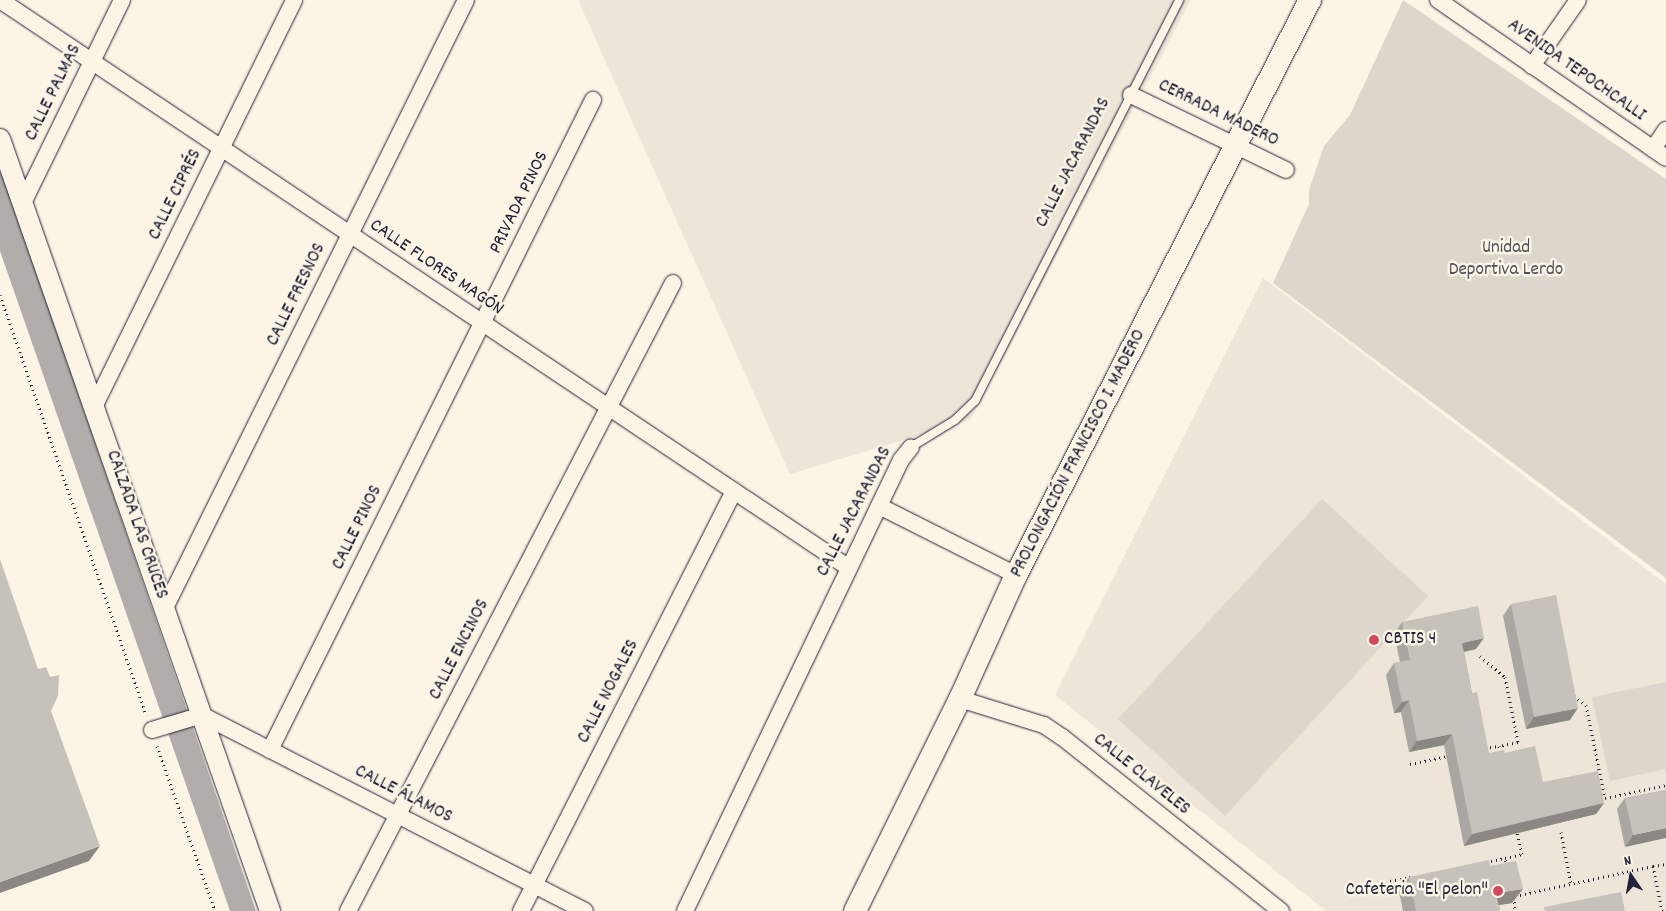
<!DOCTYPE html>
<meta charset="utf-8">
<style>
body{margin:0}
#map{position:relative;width:1666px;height:911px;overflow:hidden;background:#fcf5e5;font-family:Dekko,sans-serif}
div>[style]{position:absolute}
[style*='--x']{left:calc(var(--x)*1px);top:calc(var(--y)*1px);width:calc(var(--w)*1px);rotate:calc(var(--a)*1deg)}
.built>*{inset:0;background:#ece5d8}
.green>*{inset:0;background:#dcd6cc}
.water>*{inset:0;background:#b2adab}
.path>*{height:3px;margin-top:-1.5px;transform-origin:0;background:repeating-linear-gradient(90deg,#22223b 0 1px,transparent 0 5px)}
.roads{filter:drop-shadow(0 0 1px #22223b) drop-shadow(0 0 1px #22223b)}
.service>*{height:8px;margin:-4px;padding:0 4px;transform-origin:4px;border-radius:4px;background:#fcf5e5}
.minor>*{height:16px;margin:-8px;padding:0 8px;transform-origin:8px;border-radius:8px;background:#fcf5e5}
.tertiary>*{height:20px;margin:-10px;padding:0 10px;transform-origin:10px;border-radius:10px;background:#fcf5e5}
.secondary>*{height:22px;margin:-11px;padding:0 11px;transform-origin:11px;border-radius:11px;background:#fcf5e5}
.wall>*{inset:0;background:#aaa6a1}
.shaded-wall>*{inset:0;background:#8b8783}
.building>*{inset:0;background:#c6c1bb}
.dots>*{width:14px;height:14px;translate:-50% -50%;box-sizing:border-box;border:2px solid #fcf5e5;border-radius:50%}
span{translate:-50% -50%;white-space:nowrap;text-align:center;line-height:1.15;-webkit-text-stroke:5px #fcf5e5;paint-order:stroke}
.street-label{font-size:19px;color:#22223b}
.park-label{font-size:19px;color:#504f5f}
.poi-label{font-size:19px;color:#22223b}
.left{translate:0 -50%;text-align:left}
.right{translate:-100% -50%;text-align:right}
.north{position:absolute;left:1606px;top:851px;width:50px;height:50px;-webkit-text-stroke:4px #fcf5e5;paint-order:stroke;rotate:348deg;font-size:14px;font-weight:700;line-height:20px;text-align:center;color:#22223b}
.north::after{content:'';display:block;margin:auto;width:18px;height:22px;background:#22223b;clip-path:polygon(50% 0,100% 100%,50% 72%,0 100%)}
</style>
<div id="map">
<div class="built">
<i style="clip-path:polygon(578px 0,1191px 0,970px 420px,790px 474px)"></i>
<i style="clip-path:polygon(1263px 278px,1666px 584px,1666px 911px,1326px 911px,1055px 695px)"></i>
</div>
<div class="green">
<i style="clip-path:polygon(1403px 0,1666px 179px,1666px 578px,1273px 283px,1309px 204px,1309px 190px,1324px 146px,1350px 115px)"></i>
<i style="clip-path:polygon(1322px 499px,1428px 596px,1225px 816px,1118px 719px)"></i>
<i style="clip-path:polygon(1666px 682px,1666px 769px,1610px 781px,1592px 697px)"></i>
</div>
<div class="water">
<i style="clip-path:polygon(0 169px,11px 198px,256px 911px,230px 911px,0 251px)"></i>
</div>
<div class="path">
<i style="--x:0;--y:295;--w:445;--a:70.8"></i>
<i style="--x:1480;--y:656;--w:33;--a:40"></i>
<i style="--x:1505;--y:677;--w:66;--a:78.7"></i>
<i style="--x:1518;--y:742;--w:19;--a:168"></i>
<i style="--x:1499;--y:746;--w:9;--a:77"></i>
<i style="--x:1574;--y:696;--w:15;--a:37"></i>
<i style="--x:1586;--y:705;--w:95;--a:78.5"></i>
<i style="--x:1605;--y:798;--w:62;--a:-12"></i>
<i style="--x:157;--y:746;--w:175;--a:70.6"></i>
<i style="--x:1485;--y:748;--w:14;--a:-8"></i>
<i style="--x:1410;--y:764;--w:40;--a:-12"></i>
<i style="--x:1561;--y:832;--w:53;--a:79.1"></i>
<i style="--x:1486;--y:862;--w:19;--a:-12"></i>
<i style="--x:1507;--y:866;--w:8;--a:-104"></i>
<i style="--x:1505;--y:858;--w:17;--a:-13"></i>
<i style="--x:1522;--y:854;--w:26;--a:-103"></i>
<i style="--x:1653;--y:866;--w:13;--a:-9"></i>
<i style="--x:1390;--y:881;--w:21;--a:-11"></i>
<i style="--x:1515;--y:896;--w:141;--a:-12.3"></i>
<i style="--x:1653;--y:866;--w:46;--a:78.7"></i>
<i style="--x:1514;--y:897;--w:14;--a:86"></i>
</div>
<div class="roads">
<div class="service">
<i style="--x:911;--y:447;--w:52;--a:-31.5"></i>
<i style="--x:955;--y:420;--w:28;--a:-44"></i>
<i style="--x:975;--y:401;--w:450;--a:-63"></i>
</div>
<div class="minor">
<i style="--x:0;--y:0;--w:1021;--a:33.78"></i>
<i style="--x:1438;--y:0;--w:277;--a:34.7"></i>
<i style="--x:1532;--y:66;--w:80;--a:-55.1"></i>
<i style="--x:1131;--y:95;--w:172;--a:25.8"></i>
<i style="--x:1653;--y:149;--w:23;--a:-56"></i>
<i style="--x:23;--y:203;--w:226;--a:-64"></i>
<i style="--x:94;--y:407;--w:453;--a:-63.8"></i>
<i style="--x:879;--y:506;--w:153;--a:26.7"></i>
<i style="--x:165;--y:608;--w:678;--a:-63.66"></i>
<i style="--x:960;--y:699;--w:88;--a:17.2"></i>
<i style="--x:1044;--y:725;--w:22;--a:34"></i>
<i style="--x:1062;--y:737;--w:280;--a:38.5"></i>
<i style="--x:152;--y:730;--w:52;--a:-16.7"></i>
<i style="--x:202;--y:715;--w:430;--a:27.1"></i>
<i style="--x:270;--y:750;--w:726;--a:-63.58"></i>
<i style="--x:348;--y:911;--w:707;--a:-62.64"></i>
<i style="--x:521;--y:911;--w:471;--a:-63.1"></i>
<i style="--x:685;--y:911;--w:500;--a:-64.41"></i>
<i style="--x:901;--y:460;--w:16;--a:-52"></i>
</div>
<div class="tertiary">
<i style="--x:0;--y:139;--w:818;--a:70.72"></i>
</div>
<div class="secondary">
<i style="--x:855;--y:911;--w:237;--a:-63.7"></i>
<i style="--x:960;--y:699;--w:136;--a:-65.7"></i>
<i style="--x:1016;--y:575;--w:646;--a:-62.92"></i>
</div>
</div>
<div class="wall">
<i style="clip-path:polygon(1511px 604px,1570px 720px,1526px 729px,1503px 616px)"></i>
<i style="clip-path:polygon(1402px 622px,1476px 649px,1464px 652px,1472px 693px,1489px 753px,1505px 753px,1543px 782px,1604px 803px,1596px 814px,1464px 846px,1444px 745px,1409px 752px,1401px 712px,1394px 713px,1386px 675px,1394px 663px,1400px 662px,1394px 634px)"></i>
<i style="clip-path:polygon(1666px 790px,1625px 847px,1617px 809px,1625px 798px)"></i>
<i style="clip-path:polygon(1490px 866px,1512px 903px,1499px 905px,1500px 911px,1403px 911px,1399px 892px,1409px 877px)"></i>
</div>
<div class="shaded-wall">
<i style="clip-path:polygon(1484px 638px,1476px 649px,1454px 654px,1462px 643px)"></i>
<i style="clip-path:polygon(1409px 700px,1401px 712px,1394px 713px,1402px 702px)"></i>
<i style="clip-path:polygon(1578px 708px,1570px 720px,1526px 729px,1534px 717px)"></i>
<i style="clip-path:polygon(1452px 734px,1444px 745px,1409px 752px,1417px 741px)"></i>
<i style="clip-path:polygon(1604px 803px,1596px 814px,1464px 846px,1472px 834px)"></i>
<i style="clip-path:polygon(1666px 828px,1666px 838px,1625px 847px,1633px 835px)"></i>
<i style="clip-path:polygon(100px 846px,89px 861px,0 893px,0 882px)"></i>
<i style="clip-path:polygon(1523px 889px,1512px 903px,1486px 907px,1496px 893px)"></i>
</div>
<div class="building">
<i style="clip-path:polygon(0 559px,38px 669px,46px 667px,50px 677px,59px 675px,58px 696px,51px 711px,100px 846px,0 882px)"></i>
<i style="clip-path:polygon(1556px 595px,1578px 708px,1534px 717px,1511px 604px)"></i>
<i style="clip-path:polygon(1478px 606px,1484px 638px,1462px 643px,1472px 693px,1477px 692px,1489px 753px,1504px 750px,1505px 753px,1535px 746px,1543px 782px,1598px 771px,1604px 803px,1472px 834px,1452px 734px,1417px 741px,1409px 700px,1402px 702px,1394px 663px,1410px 660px,1402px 622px)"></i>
<i style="clip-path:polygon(1666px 790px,1666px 828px,1633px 835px,1625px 798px)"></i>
<i style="clip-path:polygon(1489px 860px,1490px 866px,1516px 861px,1523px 889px,1496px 893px,1500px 911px,1416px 911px,1409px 877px)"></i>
<i style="clip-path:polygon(1621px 892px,1625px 911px,1545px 911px,1544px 907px)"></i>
</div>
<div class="dots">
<i style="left:1374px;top:640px;background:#d1495b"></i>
<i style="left:1498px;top:891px;background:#d1495b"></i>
</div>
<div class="street-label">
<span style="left:1576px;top:71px;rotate:35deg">AVENIDA TEPOCHCALLI</span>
<span style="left:54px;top:93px;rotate:-64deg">CALLE PALMAS</span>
<span style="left:1218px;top:114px;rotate:26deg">CERRADA MADERO</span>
<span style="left:1074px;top:163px;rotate:-63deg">CALLE JACARANDAS</span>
<span style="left:176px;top:195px;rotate:-64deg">CALLE CIPRÉS</span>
<span style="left:520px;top:203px;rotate:-64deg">PRIVADA PINOS</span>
<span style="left:436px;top:268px;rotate:34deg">CALLE FLORES MAGÓN</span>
<span style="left:297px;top:295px;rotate:-64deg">CALLE FRESNOS</span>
<span style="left:1079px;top:454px;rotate:-63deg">PROLONGACIÓN FRANCISCO I. MADERO</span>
<span style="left:855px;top:512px;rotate:-63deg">CALLE JACARANDAS</span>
<span style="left:136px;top:525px;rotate:71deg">CALZADA LAS CRUCES</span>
<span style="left:358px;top:528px;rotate:-64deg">CALLE PINOS</span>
<span style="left:460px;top:650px;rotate:-63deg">CALLE ENCINOS</span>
<span style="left:609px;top:692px;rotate:-63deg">CALLE NOGALES</span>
<span style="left:1141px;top:775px;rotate:39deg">CALLE CLAVELES</span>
<span style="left:403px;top:795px;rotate:27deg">CALLE ÁLAMOS</span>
</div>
<div class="park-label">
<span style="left:1506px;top:260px">Unidad<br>Deportiva Lerdo</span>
</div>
<div class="poi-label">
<span class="left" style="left:1384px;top:640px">CBTIS 4</span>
<span class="right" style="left:1488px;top:891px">Cafeteria "El pelon"</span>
</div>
<div class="north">N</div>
</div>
